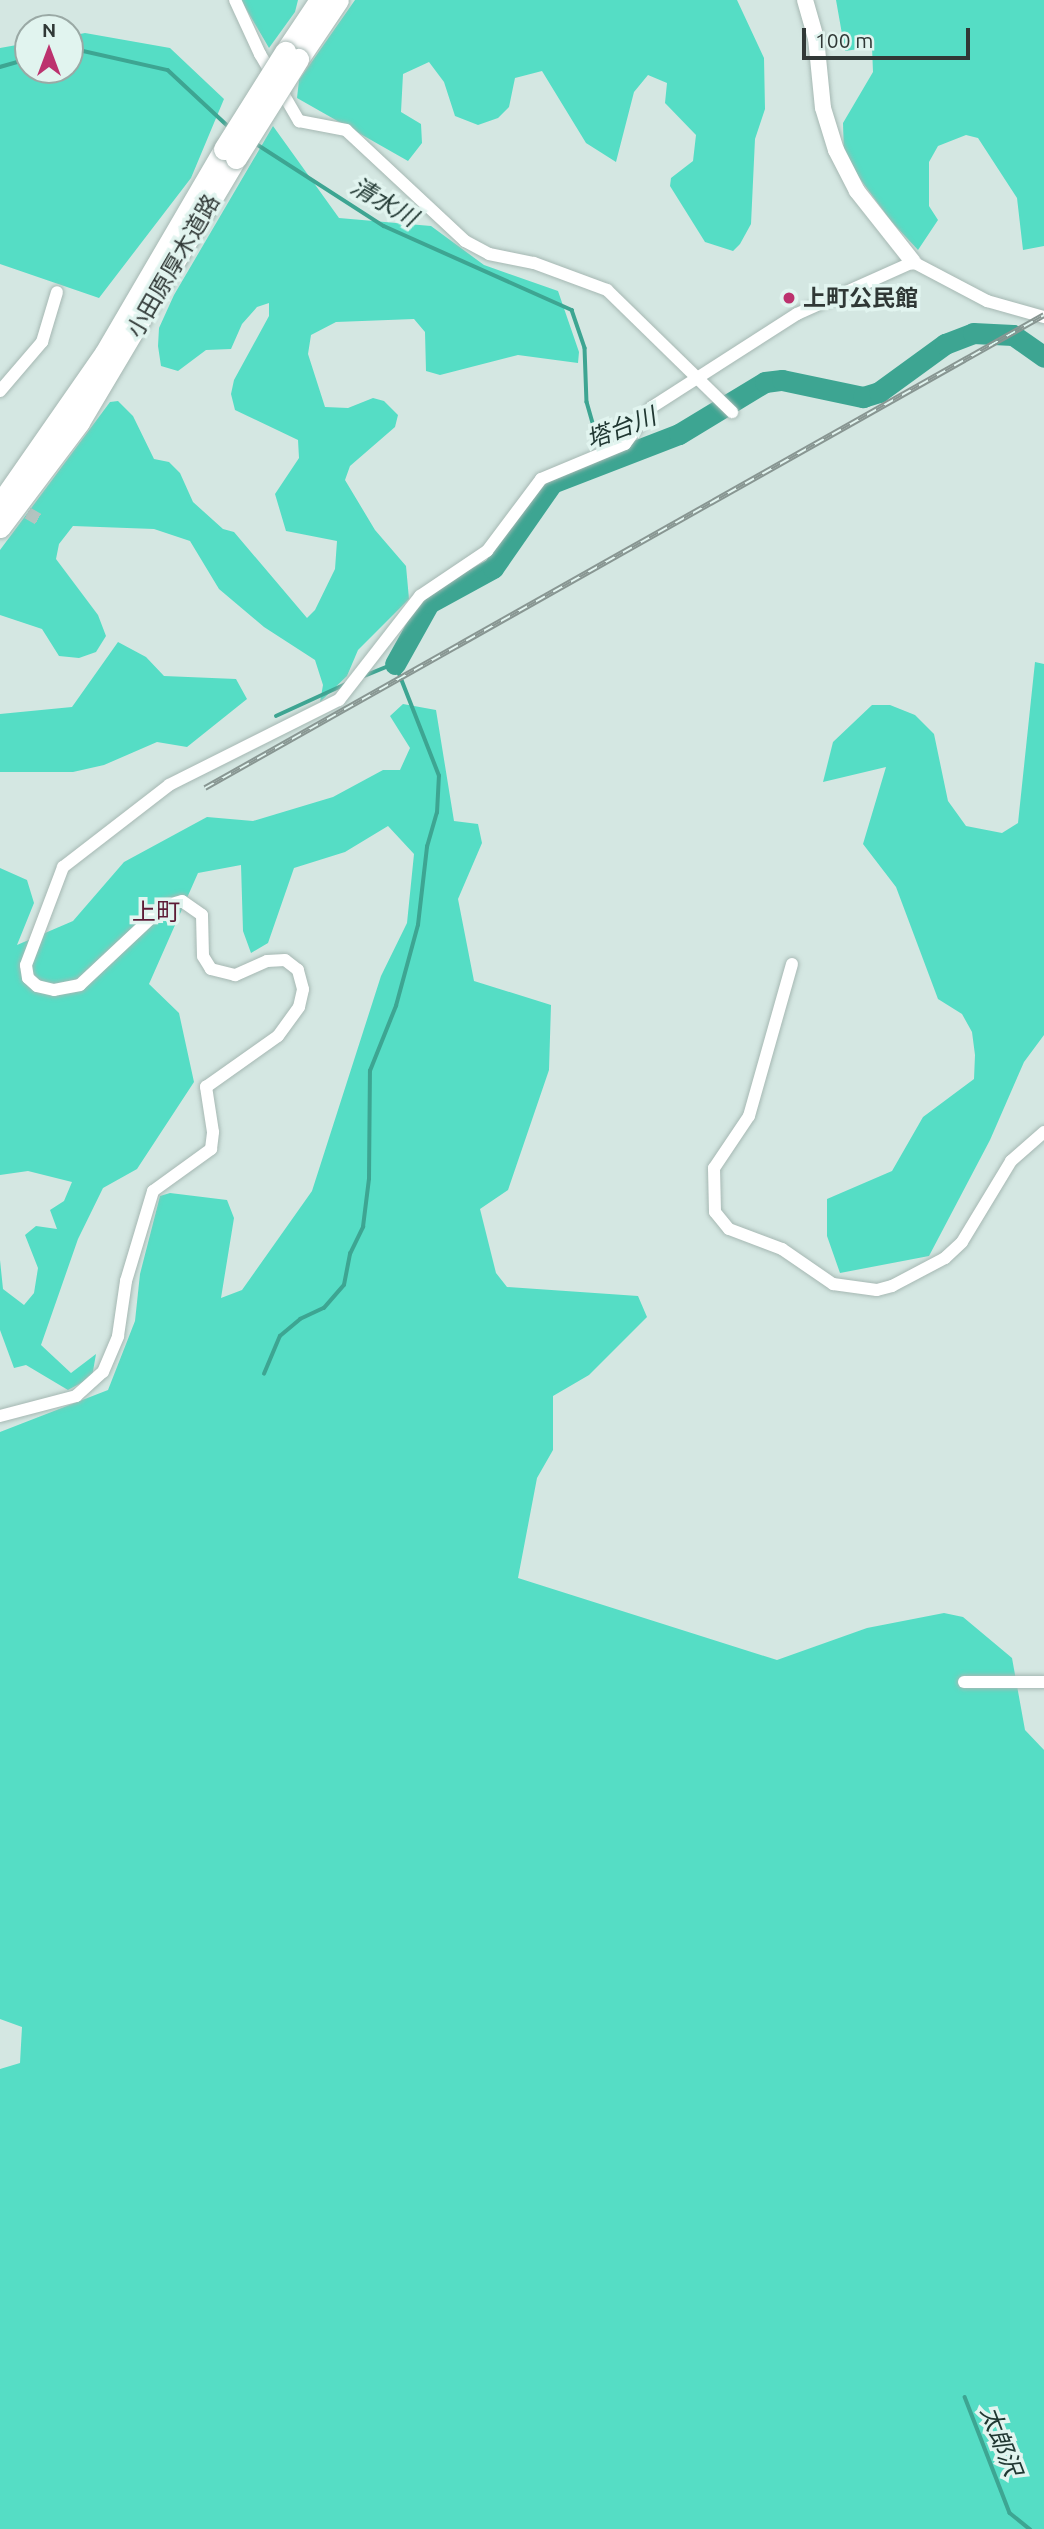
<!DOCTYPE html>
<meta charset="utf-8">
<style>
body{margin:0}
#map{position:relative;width:1044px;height:2529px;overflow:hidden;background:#d4e7e2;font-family:Ubuntu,"Noto Sans JP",sans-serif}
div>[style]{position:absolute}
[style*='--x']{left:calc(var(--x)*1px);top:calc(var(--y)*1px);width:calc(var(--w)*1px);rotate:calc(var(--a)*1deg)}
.green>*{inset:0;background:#55ddc5}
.stream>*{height:3.5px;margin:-1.75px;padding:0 1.75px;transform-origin:1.75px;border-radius:1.75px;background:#3da592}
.river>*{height:21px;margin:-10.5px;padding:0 10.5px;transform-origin:10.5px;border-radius:10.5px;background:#3da592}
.street-tunnel>*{height:12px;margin-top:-6px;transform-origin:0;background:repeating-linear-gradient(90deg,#b3c4c0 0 12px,transparent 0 18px)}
.roads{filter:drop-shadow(0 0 2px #a6b8b3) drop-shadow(0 0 2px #a6b8b3)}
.street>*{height:12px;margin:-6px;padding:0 6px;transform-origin:6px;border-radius:6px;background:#fff}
.secondary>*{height:16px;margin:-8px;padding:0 8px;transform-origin:8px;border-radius:8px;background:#fff}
.highway>*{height:21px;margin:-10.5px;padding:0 10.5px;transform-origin:10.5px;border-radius:10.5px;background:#fff}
.rail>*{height:6px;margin-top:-3px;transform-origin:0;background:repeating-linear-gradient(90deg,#e1f4ef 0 10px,#889692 0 20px);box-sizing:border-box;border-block:2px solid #889692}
.bridges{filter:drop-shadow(0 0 2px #a6b8b3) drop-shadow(0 0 2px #a6b8b3)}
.highway-bridge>*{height:21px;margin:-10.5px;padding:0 10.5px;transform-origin:10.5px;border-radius:10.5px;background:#fff}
.dots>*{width:19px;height:19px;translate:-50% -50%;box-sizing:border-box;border:4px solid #e1f4ef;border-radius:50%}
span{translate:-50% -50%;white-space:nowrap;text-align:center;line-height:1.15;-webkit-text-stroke:7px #e1f4ef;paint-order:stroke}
.street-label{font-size:23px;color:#303836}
.poi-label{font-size:23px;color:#303836;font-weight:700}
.left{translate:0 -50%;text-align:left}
.water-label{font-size:24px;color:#203732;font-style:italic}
.neighbourhood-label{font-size:24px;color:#5d1b36}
.north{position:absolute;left:14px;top:14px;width:70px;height:70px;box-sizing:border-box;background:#e1f4ef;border:2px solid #9aa9a5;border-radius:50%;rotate:0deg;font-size:19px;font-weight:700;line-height:28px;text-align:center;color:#303836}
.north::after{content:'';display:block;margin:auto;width:24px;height:32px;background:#bc326e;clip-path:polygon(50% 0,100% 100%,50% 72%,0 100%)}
.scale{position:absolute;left:802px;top:28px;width:168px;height:32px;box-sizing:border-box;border:4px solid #303836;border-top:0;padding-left:9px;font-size:21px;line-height:24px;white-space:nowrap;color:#303836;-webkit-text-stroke:5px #e1f4ef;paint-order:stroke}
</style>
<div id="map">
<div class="green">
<i style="clip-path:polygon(241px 0,298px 0,295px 12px,269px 48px)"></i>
<i style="clip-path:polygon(355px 0,737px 0,764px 58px,765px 109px,755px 139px,751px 224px,740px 244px,733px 251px,705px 242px,670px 186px,671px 178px,693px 161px,696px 135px,665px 103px,667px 83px,648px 75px,634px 92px,616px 162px,586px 143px,542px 71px,515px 78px,509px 107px,498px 118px,478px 125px,455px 116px,444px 82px,429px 62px,403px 74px,401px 112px,421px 124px,422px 143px,408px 161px,297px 98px,299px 80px)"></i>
<i style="clip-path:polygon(836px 0,1044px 0,1044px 246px,1023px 250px,1017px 198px,978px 138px,966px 135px,938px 146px,929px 162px,929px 206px,938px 220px,918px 250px,891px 221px,844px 157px,843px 123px,873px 72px,872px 47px,845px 51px)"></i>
<i style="clip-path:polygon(85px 33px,170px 48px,224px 99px,191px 178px,99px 298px,0 264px,0 48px,28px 43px,28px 70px,70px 70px,70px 36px)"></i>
<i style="clip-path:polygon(273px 126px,339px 218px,431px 226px,484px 265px,558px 291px,579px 352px,578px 363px,518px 355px,440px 375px,426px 371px,425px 332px,414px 319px,336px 322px,311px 335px,308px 354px,325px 407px,348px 408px,373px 398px,384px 401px,398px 415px,395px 427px,350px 466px,345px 480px,375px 530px,406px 566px,409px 599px,358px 650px,347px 676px,320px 702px,323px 685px,315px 660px,264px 627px,219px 589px,190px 541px,154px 529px,73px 526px,59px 544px,56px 559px,98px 615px,106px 636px,96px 652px,79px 658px,59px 656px,42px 629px,0 615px,0 550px,110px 402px,118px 401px,133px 416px,154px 459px,169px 462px,180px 473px,193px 502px,223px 529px,234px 532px,307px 618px,315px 610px,335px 569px,337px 541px,286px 531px,275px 494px,299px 458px,298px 440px,235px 410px,231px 394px,234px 380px,269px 316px,269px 303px,257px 307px,242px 324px,231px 349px,206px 350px,178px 371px,161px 366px,158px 346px,159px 328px,174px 295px)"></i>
<i style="clip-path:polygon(118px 642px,146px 657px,164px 676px,236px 679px,247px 699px,187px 747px,157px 742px,104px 765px,73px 772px,0 772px,0 714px,72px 707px)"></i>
<i style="clip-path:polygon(1035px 662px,1044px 664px,1044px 1035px,1024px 1062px,990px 1140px,929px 1256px,840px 1273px,827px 1236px,827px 1199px,892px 1171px,923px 1117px,974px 1079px,975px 1055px,972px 1032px,962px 1014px,938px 999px,896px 887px,863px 844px,886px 767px,823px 782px,833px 742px,872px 705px,890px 705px,915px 715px,934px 734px,948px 801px,966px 826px,1002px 833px,1018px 823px)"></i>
<i style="clip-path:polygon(403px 704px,436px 710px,454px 821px,478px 824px,482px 843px,458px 899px,474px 981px,551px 1005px,549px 1070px,508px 1190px,480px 1209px,496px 1273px,507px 1287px,638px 1296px,647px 1317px,589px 1375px,553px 1396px,553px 1450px,537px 1478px,518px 1578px,777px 1660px,867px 1628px,944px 1613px,963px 1617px,1012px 1658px,1025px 1730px,1044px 1750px,1044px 2529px,0 2529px,0 2069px,20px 2063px,22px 2027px,0 2019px,0 1432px,108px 1390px,135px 1321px,140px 1274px,160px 1196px,170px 1193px,227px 1200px,234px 1218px,221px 1298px,242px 1290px,312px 1191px,381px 976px,407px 923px,414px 854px,388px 826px,345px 852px,294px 868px,268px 943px,251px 953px,243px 931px,241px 865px,198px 873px,149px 984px,179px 1013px,194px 1082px,137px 1169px,103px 1188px,78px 1239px,41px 1345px,71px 1373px,96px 1354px,92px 1377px,68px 1390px,26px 1365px,14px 1368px,0 1330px,0 1260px,3px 1289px,24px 1305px,34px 1293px,38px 1268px,25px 1235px,36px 1226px,57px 1229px,50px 1210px,64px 1201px,72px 1182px,28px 1171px,0 1175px,0 868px,27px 880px,34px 903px,17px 945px,73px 921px,124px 862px,207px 817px,253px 821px,333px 797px,383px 770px,400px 770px,410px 748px,390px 716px)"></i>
</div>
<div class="stream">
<i style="--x:70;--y:48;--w:100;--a:12.7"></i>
<i style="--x:168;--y:70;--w:82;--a:43"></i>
<i style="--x:0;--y:67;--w:29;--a:-16"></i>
<i style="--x:255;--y:143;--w:153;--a:32.8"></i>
<i style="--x:384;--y:226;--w:206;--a:24.1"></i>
<i style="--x:572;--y:310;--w:40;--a:71.1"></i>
<i style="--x:585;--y:348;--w:54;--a:87.9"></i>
<i style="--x:587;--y:402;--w:44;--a:74.1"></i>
<i style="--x:602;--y:459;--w:7;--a:82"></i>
<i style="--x:276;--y:716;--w:77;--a:-24.6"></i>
<i style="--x:264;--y:1374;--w:41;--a:-67.2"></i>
<i style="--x:280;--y:1336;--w:26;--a:-40"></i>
<i style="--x:300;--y:1319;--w:26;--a:-25"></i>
<i style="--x:324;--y:1308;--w:30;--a:-49"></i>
<i style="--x:344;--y:1285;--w:32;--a:-79"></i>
<i style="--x:350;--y:1254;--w:30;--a:-64"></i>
<i style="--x:363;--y:1227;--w:48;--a:-82.9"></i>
<i style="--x:369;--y:1179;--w:108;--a:-89.5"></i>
<i style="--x:370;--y:1071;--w:70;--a:-68.2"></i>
<i style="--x:396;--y:1006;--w:84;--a:-74.8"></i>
<i style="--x:418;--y:925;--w:79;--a:-83.4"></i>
<i style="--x:427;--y:847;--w:35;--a:-74"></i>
<i style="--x:437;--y:813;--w:37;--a:-87"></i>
<i style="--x:439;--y:776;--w:120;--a:-111.4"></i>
<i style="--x:395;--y:664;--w:35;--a:158"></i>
<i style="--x:965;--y:2397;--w:124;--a:68.8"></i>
<i style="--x:1010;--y:2513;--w:26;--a:39"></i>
</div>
<div class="river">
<i style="--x:395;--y:664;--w:70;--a:-60.9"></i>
<i style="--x:429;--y:603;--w:73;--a:-28.7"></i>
<i style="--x:493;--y:568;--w:103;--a:-55.2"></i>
<i style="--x:552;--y:483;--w:136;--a:-21.1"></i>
<i style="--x:679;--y:434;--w:100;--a:-31.2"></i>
<i style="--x:765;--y:382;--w:17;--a:-7"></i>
<i style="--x:782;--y:380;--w:83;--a:11.9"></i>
<i style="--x:863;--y:397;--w:17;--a:-17"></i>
<i style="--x:879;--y:392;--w:82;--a:-36"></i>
<i style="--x:945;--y:344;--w:30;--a:-21"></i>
<i style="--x:973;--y:333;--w:40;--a:2.9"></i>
<i style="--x:1013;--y:335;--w:38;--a:35"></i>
</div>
<div class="street-tunnel">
<i style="--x:12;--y:504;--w:34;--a:30"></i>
</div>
<div class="roads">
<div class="street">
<i style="--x:235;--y:0;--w:60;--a:65.2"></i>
<i style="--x:260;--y:54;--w:78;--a:59.8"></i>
<i style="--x:299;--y:121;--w:48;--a:10.8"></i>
<i style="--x:346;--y:130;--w:163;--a:43"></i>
<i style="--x:465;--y:241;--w:27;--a:28"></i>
<i style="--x:489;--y:254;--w:46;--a:11.3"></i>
<i style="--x:534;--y:263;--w:78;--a:20.3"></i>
<i style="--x:607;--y:290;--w:175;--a:44.3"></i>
<i style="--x:0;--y:391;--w:65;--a:-49.4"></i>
<i style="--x:42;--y:342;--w:52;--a:-73.3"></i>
<i style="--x:792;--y:964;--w:158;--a:105.8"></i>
<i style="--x:749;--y:1116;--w:63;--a:123.9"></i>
<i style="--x:714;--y:1168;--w:44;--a:88.7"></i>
<i style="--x:715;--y:1212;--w:22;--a:51"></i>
<i style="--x:729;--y:1229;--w:57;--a:20.7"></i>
<i style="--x:782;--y:1249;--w:62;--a:34.5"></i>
<i style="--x:833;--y:1284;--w:44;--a:7.8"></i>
<i style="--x:877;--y:1290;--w:16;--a:-15"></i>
<i style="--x:892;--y:1286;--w:60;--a:-27.8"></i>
<i style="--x:945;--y:1258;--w:23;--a:-43"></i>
<i style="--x:962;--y:1242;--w:95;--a:-58.8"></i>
<i style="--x:1011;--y:1161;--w:44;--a:-41.3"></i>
<i style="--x:0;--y:1416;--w:79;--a:-14.7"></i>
<i style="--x:76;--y:1396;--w:36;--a:-42"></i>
<i style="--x:103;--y:1372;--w:39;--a:-67"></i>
<i style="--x:118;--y:1336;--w:56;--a:-81.7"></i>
<i style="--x:126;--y:1281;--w:94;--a:-73.3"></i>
<i style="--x:153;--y:1191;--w:72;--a:-35.9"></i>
<i style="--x:211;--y:1149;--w:17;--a:-83"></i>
<i style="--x:213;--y:1132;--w:46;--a:-98.8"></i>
<i style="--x:206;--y:1087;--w:88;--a:-35.3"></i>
<i style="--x:278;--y:1036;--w:36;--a:-54"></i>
<i style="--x:299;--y:1007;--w:18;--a:-77"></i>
<i style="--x:303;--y:989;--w:20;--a:-105"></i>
<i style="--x:298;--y:970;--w:16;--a:-142"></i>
<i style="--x:285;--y:960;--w:18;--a:177"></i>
<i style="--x:267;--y:961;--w:35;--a:156"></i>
<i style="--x:235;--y:975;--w:25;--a:-166"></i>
<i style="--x:211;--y:969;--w:15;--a:-122"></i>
<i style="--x:203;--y:956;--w:41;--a:-91.4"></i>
<i style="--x:202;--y:915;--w:24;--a:-145"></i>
<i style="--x:182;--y:901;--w:19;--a:164"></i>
<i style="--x:164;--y:906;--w:115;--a:136.8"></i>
<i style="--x:80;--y:985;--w:26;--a:169"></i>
<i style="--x:54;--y:990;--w:17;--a:-167"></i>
<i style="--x:37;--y:986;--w:12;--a:-138"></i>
<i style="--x:28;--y:978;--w:13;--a:-99"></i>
<i style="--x:26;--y:965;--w:105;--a:-69.3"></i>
<i style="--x:63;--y:867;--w:134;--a:-37.7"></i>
<i style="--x:169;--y:785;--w:190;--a:-26.6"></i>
<i style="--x:339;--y:700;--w:132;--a:-52.1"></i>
<i style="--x:420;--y:596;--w:81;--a:-33.9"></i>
<i style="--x:487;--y:551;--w:90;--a:-53.1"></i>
<i style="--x:541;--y:479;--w:91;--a:-22.6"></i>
<i style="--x:625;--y:444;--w:46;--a:-53.9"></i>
<i style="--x:652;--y:407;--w:172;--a:-32.7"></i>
<i style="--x:797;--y:314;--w:127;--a:-24.1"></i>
<i style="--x:913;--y:262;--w:84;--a:27.8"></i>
<i style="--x:987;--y:301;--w:59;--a:15.7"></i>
<i style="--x:964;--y:1682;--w:80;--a:0"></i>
</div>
<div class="secondary">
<i style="--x:805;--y:0;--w:40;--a:74"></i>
<i style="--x:816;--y:38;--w:70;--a:84.3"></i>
<i style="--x:823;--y:108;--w:44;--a:72.8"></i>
<i style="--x:836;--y:150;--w:46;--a:62.9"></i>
<i style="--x:857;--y:191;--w:90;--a:51.7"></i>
</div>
<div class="highway">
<i style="--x:285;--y:52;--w:63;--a:-56.1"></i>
<i style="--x:298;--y:59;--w:71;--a:-55.9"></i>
<i style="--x:0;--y:504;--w:184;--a:-55.2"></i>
<i style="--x:105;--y:353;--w:236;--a:-59.7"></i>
<i style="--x:0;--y:527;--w:131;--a:-53"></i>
<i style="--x:79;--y:422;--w:307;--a:-59.3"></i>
</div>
</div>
<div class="rail">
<i style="--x:205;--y:788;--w:963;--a:-29.41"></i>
</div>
<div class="bridges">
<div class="highway-bridge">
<i style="--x:224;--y:149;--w:115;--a:-57.8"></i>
<i style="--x:236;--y:158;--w:117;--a:-57.9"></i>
</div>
</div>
<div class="dots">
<i style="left:789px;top:298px;background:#bc326e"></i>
</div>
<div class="street-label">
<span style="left:173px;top:266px;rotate:-60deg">小田原厚木道路</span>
</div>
<div class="poi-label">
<span class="left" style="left:803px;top:298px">上町公民館</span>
</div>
<div class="water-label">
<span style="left:384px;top:202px;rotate:30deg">清水川</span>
<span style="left:621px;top:428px;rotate:-21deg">塔台川</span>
<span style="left:1001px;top:2441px;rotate:69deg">太郎沢</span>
</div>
<div class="neighbourhood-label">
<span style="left:156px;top:912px">上町</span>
</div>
<div class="north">N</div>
<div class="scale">100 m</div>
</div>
